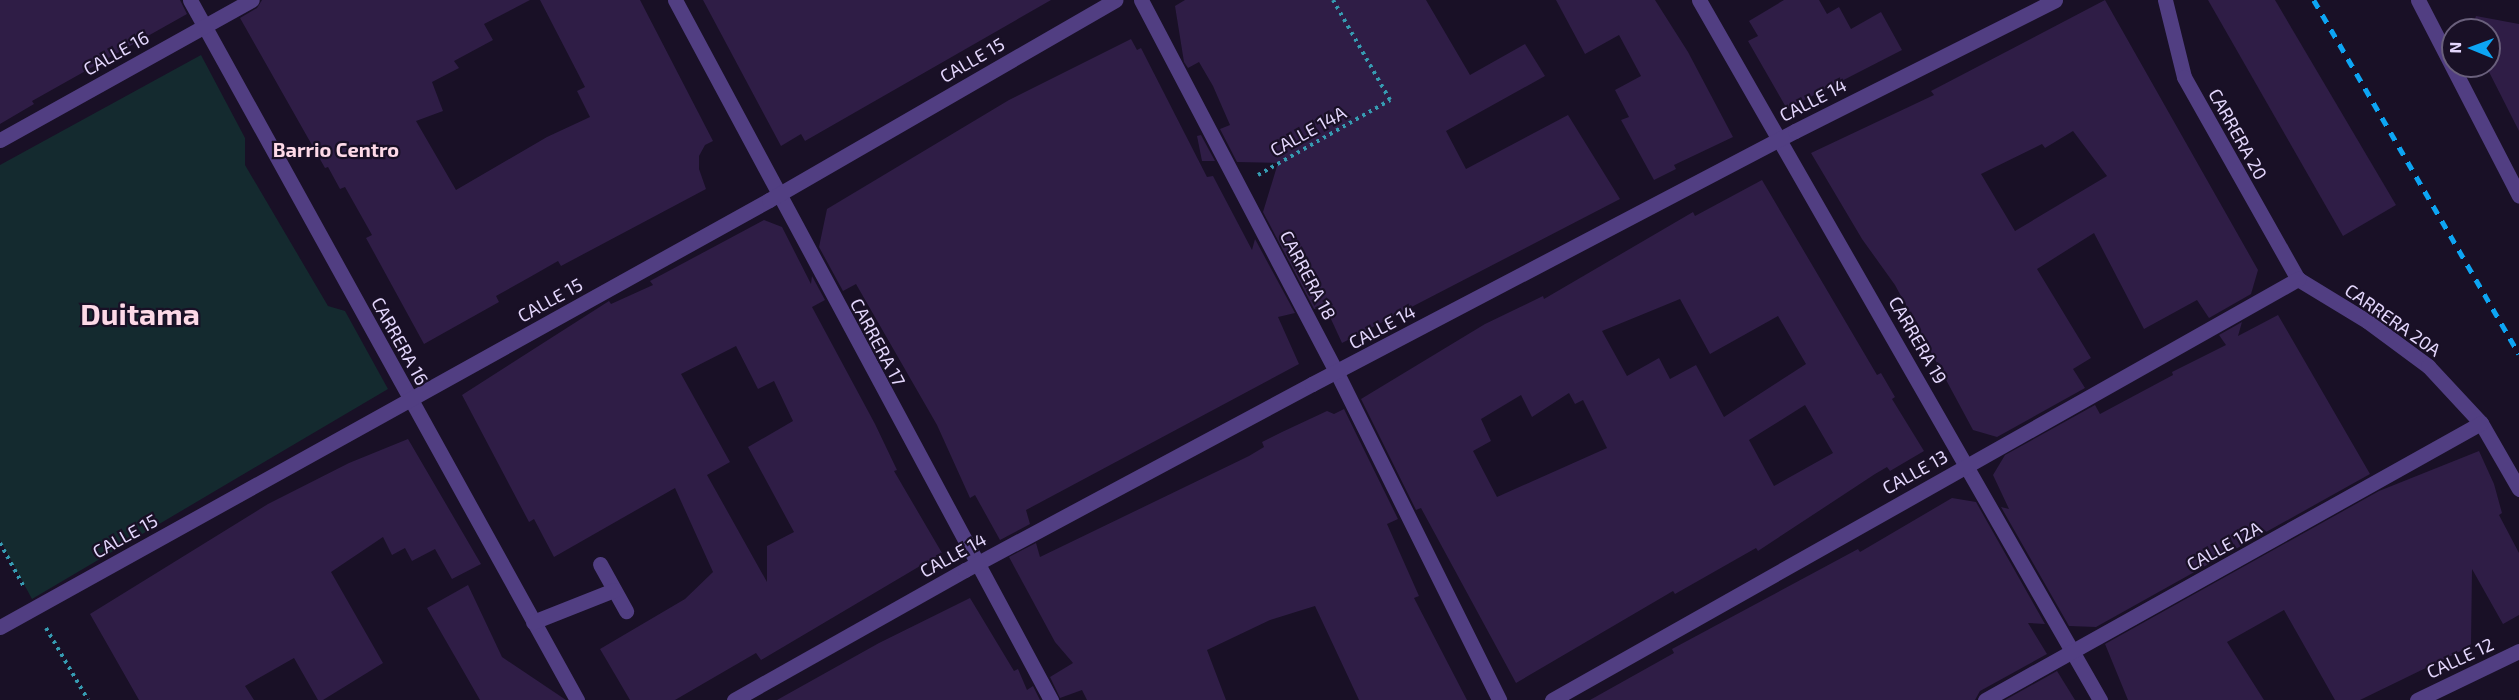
<!DOCTYPE html>
<style>
body{margin:0}
#map{position:relative;width:2519px;height:700px;overflow:hidden;background:#191026;font-family:"Exo 2",sans-serif}
div>[style]{position:absolute}
[style*='--x']{left:calc(var(--x)*1px);top:calc(var(--y)*1px);width:calc(var(--w)*1px);rotate:calc(var(--a)*1deg)}
.green>*{inset:0;background:#142a2f}
.building>*{inset:0;background:#2f1d46}
.path>*{height:4px;margin-top:-2px;transform-origin:0;background:repeating-linear-gradient(90deg,#369cb2 0 3px,transparent 0 7.5px)}
.minor>*{height:15px;margin:-7.5px;padding:0 7.5px;transform-origin:7.5px;border-radius:7.5px;background:#513e82}
.rail>*{height:4.5px;margin-top:-2.25px;transform-origin:0;background:repeating-linear-gradient(90deg,#0da5f3 0 9px,transparent 0 17px)}
span{translate:-50% -50%;white-space:nowrap;text-align:center;line-height:1.15;-webkit-text-stroke:4.5px #191026;paint-order:stroke}
.street-label{font-size:18px;color:#e4d7fd}
.neighbourhood-label{font-size:20px;color:#fdd9e7;font-weight:700}
.town-label{font-size:30px;color:#fdd9e7;font-weight:700}
.north{position:absolute;left:2441px;top:18px;width:60px;height:60px;box-sizing:border-box;background:#191026;border:2px solid #6a607c;border-radius:50%;rotate:271deg;font-size:16px;font-weight:700;line-height:24px;text-align:center;color:#e4d7fd}
.north::after{content:'';display:block;margin:auto;width:21px;height:27px;background:#0da5f3;clip-path:polygon(50% 0,100% 100%,50% 72%,0 100%)}
</style>
<div id="map">
<div class="green">
<i style="clip-path:polygon(201px 55px,245px 138px,245px 165px,328px 306px,345px 311px,388px 389px,32px 599px,0 540px,0 165px)"></i>
</div>
<div class="building">
<i style="clip-path:polygon(0 0,180px 0,187px 14px,32px 101px,34px 104px,0 124px)"></i>
<i style="clip-path:polygon(262px 0,530px 0,484px 24px,493px 40px,454px 61px,459px 68px,432px 82px,443px 111px,416px 121px,456px 190px,547px 137px,590px 117px,577px 91px,585px 87px,540px 0,640px 0,713px 141px,705px 145px,699px 156px,699px 169px,706px 189px,561px 266px,558px 261px,530px 277px,496px 296px,499px 302px,424px 344px,366px 238px,372px 235px,345px 187px,340px 189px,328px 167px,325px 168px,240px 18px,257px 8px)"></i>
<i style="clip-path:polygon(703px 0,1051px 0,805px 141px,801px 134px,781px 146px)"></i>
<i style="clip-path:polygon(1185px 0,1426px 0,1470px 75px,1525px 44px,1545px 76px,1446px 131px,1466px 169px,1568px 115px,1620px 199px,1342px 343px,1325px 306px,1314px 309px,1263px 212px,1278px 163px,1237px 162px,1220px 129px,1230px 125px,1213px 86px,1199px 62px,1188px 68px,1184px 62px,1175px 6px)"></i>
<i style="clip-path:polygon(1556px 0,1655px 0,1688px 52px,1733px 137px,1674px 165px,1676px 169px,1654px 180px,1621px 120px,1629px 117px,1615px 90px,1641px 76px,1619px 35px,1585px 54px)"></i>
<i style="clip-path:polygon(1784px 0,1819px 0,1827px 14px,1839px 7px,1851px 29px,1881px 12px,1902px 50px,1787px 109px,1748px 41px,1758px 36px,1749px 21px)"></i>
<i style="clip-path:polygon(evenodd,2105px 0,2258px 270px,2251px 294px,2209px 318px,2197px 300px,2144px 329px,2094px 233px,2037px 269px,2091px 358px,2073px 369px,2085px 388px,1997px 437px,1973px 430px,1895px 285px,1862px 239px,1811px 153px,1934px 95px,1931px 91px,2105px 0,2073px 131px,2107px 176px,2015px 231px,1981px 174px,2042px 144px,2045px 148px,2073px 131px)"></i>
<i style="clip-path:polygon(2208px 0,2275px 0,2396px 205px,2343px 236px)"></i>
<i style="clip-path:polygon(2476px 16px,2519px 24px,2519px 131px,2486px 66px,2489px 66px,2489px 30px,2471px 30px)"></i>
<i style="clip-path:polygon(1131px 39px,1137px 50px,1141px 48px,1207px 177px,1213px 176px,1252px 250px,1255px 239px,1295px 313px,1278px 317px,1299px 364px,1026px 510px,1030px 524px,1000px 540px,975px 495px,970px 498px,937px 425px,856px 284px,843px 291px,819px 247px,827px 209px,1009px 100px)"></i>
<i style="clip-path:polygon(1201px 135px,1215px 161px,1202px 161px,1197px 136px)"></i>
<i style="clip-path:polygon(evenodd,1762px 180px,1877px 375px,1881px 373px,1895px 397px,1892px 399px,1924px 451px,1890px 471px,1887px 467px,1875px 474px,1758px 551px,1756px 548px,1675px 594px,1673px 591px,1516px 683px,1421px 508px,1416px 510px,1361px 399px,1485px 324px,1543px 296px,1544px 299px,1693px 212px,1695px 216px,1762px 180px,1680px 299px,1710px 354px,1778px 316px,1806px 364px,1724px 417px,1696px 365px,1670px 379px,1659px 358px,1627px 376px,1602px 331px,1680px 299px,1762px 180px,1569px 393px,1575px 404px,1583px 400px,1607px 448px,1497px 497px,1473px 451px,1491px 441px,1481px 419px,1521px 395px,1532px 417px,1569px 393px,1762px 180px,1805px 405px,1833px 453px,1774px 486px,1749px 440px,1805px 405px)"></i>
<i style="clip-path:polygon(evenodd,764px 220px,782px 227px,811px 284px,812px 276px,825px 300px,812px 307px,875px 424px,897px 470px,894px 471px,942px 553px,761px 660px,756px 653px,675px 700px,630px 700px,600px 649px,685px 599px,713px 572px,675px 488px,554px 557px,534px 519px,529px 522px,462px 395px,609px 301px,611px 304px,653px 285px,650px 281px,764px 220px,736px 346px,758px 389px,774px 381px,793px 421px,748px 447px,794px 532px,767px 546px,767px 582px,707px 475px,730px 462px,681px 374px,736px 346px)"></i>
<i style="clip-path:polygon(2278px 315px,2370px 474px,2096px 627px,2069px 626px,2001px 507px,2009px 509px,1993px 475px,2005px 455px,2095px 405px,2100px 414px,2173px 375px,2172px 372px,2226px 345px,2219px 335px,2242px 322px,2238px 336px)"></i>
<i style="clip-path:polygon(1344px 409px,1398px 519px,1387px 524px,1419px 596px,1414px 598px,1467px 700px,1359px 700px,1315px 606px,1270px 620px,1207px 650px,1226px 700px,1087px 700px,1082px 690px,1060px 698px,1050px 677px,1073px 663px,1055px 642px,1009px 557px,1036px 543px,1040px 557px,1249px 456px,1264px 447px,1262px 442px,1282px 432px,1327px 411px,1334px 414px)"></i>
<i style="clip-path:polygon(408px 439px,481px 564px,452px 579px,435px 549px,412px 561px,405px 548px,392px 555px,383px 537px,331px 572px,383px 663px,323px 700px,318px 700px,294px 658px,245px 686px,254px 700px,139px 700px,90px 614px,268px 504px,349px 463px)"></i>
<i style="clip-path:polygon(2479px 451px,2494px 484px,2502px 513px,2499px 515px,2519px 553px,2519px 615px,2503px 624px,2472px 569px,2471px 646px,2360px 700px,2335px 700px,2284px 610px,2227px 642px,2264px 700px,2128px 700px,2105px 644px,2379px 491px)"></i>
<i style="clip-path:polygon(1952px 498px,1976px 502px,2045px 624px,2028px 623px,2047px 654px,1980px 691px,1975px 700px,1590px 700px,1674px 653px,1672px 649px,1845px 556px,1858px 549px,1860px 552px)"></i>
<i style="clip-path:polygon(468px 585px,502px 657px,566px 700px,480px 700px,427px 608px)"></i>
<i style="clip-path:polygon(970px 598px,1014px 671px,1018px 669px,1027px 690px,1033px 686px,1040px 700px,777px 700px,879px 643px)"></i>
<i style="clip-path:polygon(2057px 671px,2075px 700px,2005px 700px)"></i>
</div>
<div class="path">
<i style="--x:1258;--y:175;--w:152;--a:-29.6"></i>
<i style="--x:1390;--y:100;--w:115;--a:-119.7"></i>
<i style="--x:0;--y:543;--w:50;--a:61.4"></i>
<i style="--x:46;--y:628;--w:83;--a:59.7"></i>
</div>
<div class="minor">
<i style="--x:190;--y:0;--w:800;--a:61.06"></i>
<i style="--x:675;--y:0;--w:795;--a:61.76"></i>
<i style="--x:1141;--y:0;--w:421;--a:62.3"></i>
<i style="--x:1337;--y:373;--w:365;--a:63.6"></i>
<i style="--x:1699;--y:0;--w:807;--a:60.19"></i>
<i style="--x:2165;--y:0;--w:79;--a:76.1"></i>
<i style="--x:2184;--y:77;--w:232;--a:60.6"></i>
<i style="--x:2298;--y:279;--w:81;--a:31.3"></i>
<i style="--x:2367;--y:321;--w:76;--a:36.4"></i>
<i style="--x:2428;--y:366;--w:78;--a:47.1"></i>
<i style="--x:2481;--y:423;--w:76;--a:60.1"></i>
<i style="--x:2418;--y:0;--w:220;--a:62.7"></i>
<i style="--x:0;--y:140;--w:288;--a:-29.1"></i>
<i style="--x:600;--y:564;--w:54;--a:61"></i>
<i style="--x:533;--y:622;--w:87;--a:-21.6"></i>
<i style="--x:0;--y:627;--w:880;--a:-29.04"></i>
<i style="--x:769;--y:200;--w:400;--a:-30"></i>
<i style="--x:734;--y:700;--w:265;--a:-29.4"></i>
<i style="--x:965;--y:570;--w:394;--a:-28.2"></i>
<i style="--x:1312;--y:384;--w:545;--a:-27.65"></i>
<i style="--x:1795;--y:131;--w:291;--a:-26.7"></i>
<i style="--x:1552;--y:700;--w:857;--a:-29.44"></i>
<i style="--x:1985;--y:700;--w:568;--a:-29.18"></i>
<i style="--x:2417;--y:700;--w:113;--a:-25.7"></i>
</div>
<div class="rail">
<i style="--x:2314;--y:0;--w:409;--a:59.9"></i>
</div>
<div class="street-label">
<span style="left:116px;top:53px;rotate:-29deg">CALLE 16</span>
<span style="left:972px;top:60px;rotate:-30deg">CALLE 15</span>
<span style="left:1813px;top:100px;rotate:-27deg">CALLE 14</span>
<span style="left:1308px;top:131px;rotate:-29deg">CALLE 14A</span>
<span style="left:2238px;top:134px;rotate:61deg">CARRERA 20</span>
<span style="left:1308px;top:275px;rotate:62deg">CARRERA 18</span>
<span style="left:550px;top:300px;rotate:-29deg">CALLE 15</span>
<span style="left:2393px;top:320px;rotate:35deg">CARRERA 20A</span>
<span style="left:1382px;top:327px;rotate:-28deg">CALLE 14</span>
<span style="left:1918px;top:340px;rotate:60deg">CARRERA 19</span>
<span style="left:400px;top:341px;rotate:61deg">CARRERA 16</span>
<span style="left:878px;top:342px;rotate:62deg">CARRERA 17</span>
<span style="left:1915px;top:472px;rotate:-29deg">CALLE 13</span>
<span style="left:125px;top:536px;rotate:-29deg">CALLE 15</span>
<span style="left:2224px;top:546px;rotate:-29deg">CALLE 12A</span>
<span style="left:953px;top:555px;rotate:-29deg">CALLE 14</span>
<span style="left:2460px;top:658px;rotate:-25deg">CALLE 12</span>
</div>
<div class="neighbourhood-label">
<span style="left:336px;top:149px">Barrio Centro</span>
</div>
<div class="town-label">
<span style="left:140px;top:313px">Duitama</span>
</div>
<div class="north">N</div>
</div>
